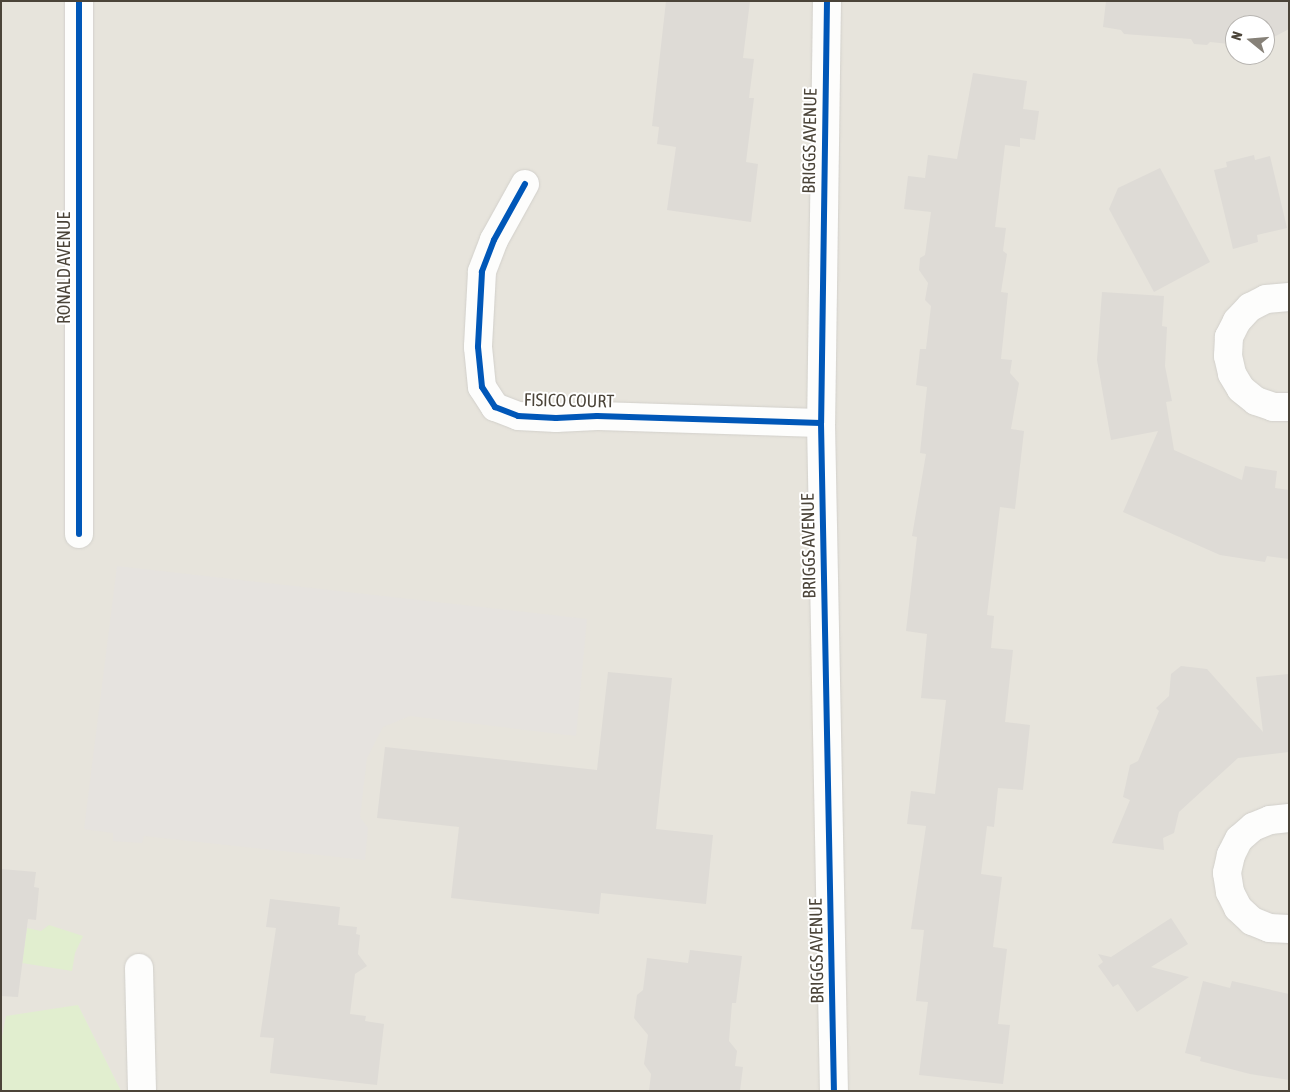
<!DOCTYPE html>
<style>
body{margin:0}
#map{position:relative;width:1290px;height:1092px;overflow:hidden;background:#f4f2ee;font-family:"Asap Condensed",sans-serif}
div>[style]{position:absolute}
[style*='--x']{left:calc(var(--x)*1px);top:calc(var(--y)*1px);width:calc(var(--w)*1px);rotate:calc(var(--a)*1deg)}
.residential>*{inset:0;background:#e7e4dc}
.green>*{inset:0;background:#e1eecf}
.parking>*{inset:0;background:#e6e3df}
.building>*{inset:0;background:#dedbd6}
.roads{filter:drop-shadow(0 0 1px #d2d0cb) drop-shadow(0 0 1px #d2d0cb)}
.minor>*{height:28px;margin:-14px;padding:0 14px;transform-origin:14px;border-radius:14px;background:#fdfdfc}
.cycleway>*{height:6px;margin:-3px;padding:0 3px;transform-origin:3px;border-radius:3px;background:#0057b8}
span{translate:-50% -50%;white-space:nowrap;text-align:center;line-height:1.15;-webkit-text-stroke:4px #fff;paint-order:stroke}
.street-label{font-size:18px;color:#4b4439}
.frame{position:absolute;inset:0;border:2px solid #4b4439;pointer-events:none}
.north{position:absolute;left:1225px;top:15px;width:50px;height:50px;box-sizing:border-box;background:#fff;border:1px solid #b7b4b0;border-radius:50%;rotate:287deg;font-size:14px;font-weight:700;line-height:20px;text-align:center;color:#4b4439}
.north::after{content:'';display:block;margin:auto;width:18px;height:22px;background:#868178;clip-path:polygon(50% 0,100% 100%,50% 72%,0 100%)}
</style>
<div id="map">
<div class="residential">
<i style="clip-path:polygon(evenodd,1px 1px,1289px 1px,1289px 1091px,1px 1091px,1px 1px,1235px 25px,1265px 25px,1265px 55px,1235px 55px,1235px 25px)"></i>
</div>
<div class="green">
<i style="clip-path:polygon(49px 925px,83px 936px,75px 953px,72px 971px,22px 963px,27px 928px,41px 931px)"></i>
<i style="clip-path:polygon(78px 1005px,121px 1091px,1px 1091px,1px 1042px,6px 1016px)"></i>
</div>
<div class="parking">
<i style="clip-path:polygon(117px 566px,587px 619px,576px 736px,410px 716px,383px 727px,367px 758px,360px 817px,368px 828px,365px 860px,144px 836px,142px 843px,113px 841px,113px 833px,84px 829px)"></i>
</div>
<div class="building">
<i style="clip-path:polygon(666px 1px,750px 1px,743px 58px,754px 59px,749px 98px,754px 98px,746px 162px,758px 164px,751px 222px,667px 210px,676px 147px,657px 144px,659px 127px,652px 126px)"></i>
<i style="clip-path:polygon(1106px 1px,1289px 1px,1289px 29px,1272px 38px,1265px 38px,1265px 25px,1235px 25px,1235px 34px,1230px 33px,1229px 44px,1210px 42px,1207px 45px,1194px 44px,1191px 39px,1124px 34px,1121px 30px,1103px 27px)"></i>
<i style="clip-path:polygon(973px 73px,1027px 81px,1023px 109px,1039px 111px,1035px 140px,1020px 138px,1020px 147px,1005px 145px,995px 227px,1006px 228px,1003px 251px,1007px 254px,1001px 292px,1008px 293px,1001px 359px,1012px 360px,1010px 373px,1019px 383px,1011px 429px,1024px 431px,1015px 509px,1000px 507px,987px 615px,994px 616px,991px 648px,1013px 650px,1005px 722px,1030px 725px,1023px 790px,998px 788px,994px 827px,987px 826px,981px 874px,1002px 877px,993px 947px,1007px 949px,998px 1024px,1010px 1025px,1003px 1084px,919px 1075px,928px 1002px,916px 1001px,924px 930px,911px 929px,926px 826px,907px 824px,911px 791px,935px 794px,946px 700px,921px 698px,927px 634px,906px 631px,917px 537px,912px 536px,926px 454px,920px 453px,927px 387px,916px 385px,920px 349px,926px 349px,931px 306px,925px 300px,928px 283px,919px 270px,920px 258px,925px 255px,931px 212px,904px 209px,908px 176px,925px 178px,928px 155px,957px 159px)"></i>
<i style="clip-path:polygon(1254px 155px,1255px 160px,1270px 156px,1287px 228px,1257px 235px,1258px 242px,1233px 249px,1214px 170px,1227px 167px,1226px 162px)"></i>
<i style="clip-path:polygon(1160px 168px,1210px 262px,1154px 292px,1109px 209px,1118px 188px)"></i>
<i style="clip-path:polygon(1102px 292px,1164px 296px,1162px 326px,1167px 327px,1165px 366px,1172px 401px,1166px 402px,1174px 450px,1242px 480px,1245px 466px,1277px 471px,1275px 488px,1289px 490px,1289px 559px,1267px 556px,1265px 562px,1220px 555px,1123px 512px,1158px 431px,1111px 440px,1097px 360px)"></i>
<i style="clip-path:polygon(1181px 666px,1207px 669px,1263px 732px,1256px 677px,1289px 674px,1289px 752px,1238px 758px,1179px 812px,1174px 833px,1163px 838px,1164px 850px,1112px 843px,1130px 800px,1123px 797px,1130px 765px,1138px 761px,1159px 711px,1156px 708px,1169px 696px,1171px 674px)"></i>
<i style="clip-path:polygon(608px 672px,672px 678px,656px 829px,713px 835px,706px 904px,601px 893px,599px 914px,451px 898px,459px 827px,377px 818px,385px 747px,597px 770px)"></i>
<i style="clip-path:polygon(1px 869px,36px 872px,34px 887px,39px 888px,36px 920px,28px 919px,18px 997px,1px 996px)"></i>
<i style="clip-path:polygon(270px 899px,340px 907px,338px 925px,357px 927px,356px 934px,360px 935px,358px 954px,367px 966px,355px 974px,350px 1014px,366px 1016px,365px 1021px,384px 1024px,377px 1085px,270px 1073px,274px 1038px,260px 1037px,276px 928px,266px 927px)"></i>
<i style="clip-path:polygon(1171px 918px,1188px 944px,1151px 967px,1189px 977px,1137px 1012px,1118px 984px,1113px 987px,1098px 966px,1103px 962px,1098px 954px,1111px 957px)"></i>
<i style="clip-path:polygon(690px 950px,742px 956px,736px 1003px,732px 1003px,729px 1041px,737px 1051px,735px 1066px,743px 1067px,740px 1091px,649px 1091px,651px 1074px,644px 1064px,648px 1035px,634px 1018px,637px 995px,643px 990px,647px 958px,688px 963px)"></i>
<i style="clip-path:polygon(1203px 981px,1230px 988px,1232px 981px,1289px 994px,1289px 1080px,1250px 1074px,1200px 1061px,1201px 1057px,1185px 1053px)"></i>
</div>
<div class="roads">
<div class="minor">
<i style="--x:827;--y:1;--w:422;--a:90.8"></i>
<i style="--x:821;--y:423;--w:668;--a:88.89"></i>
<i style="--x:525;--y:184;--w:64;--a:119"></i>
<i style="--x:494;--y:240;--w:34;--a:111"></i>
<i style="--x:482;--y:272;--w:75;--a:93.1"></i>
<i style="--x:478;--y:347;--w:40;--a:84.3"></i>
<i style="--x:482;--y:387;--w:24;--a:57"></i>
<i style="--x:495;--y:407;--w:25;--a:21"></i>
<i style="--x:518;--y:416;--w:38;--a:3"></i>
<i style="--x:556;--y:418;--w:41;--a:-2.8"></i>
<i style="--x:597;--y:416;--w:224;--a:1.8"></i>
<i style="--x:1289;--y:297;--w:23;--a:175"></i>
<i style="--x:1266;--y:299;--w:18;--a:153"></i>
<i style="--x:1250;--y:307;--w:19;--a:133"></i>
<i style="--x:1237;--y:321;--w:18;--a:117"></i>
<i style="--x:1229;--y:337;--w:19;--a:93"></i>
<i style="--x:1228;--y:356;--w:18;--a:77"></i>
<i style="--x:1232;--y:374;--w:17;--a:59"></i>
<i style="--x:1241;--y:389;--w:19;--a:39"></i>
<i style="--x:1256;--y:401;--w:18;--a:19"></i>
<i style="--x:1273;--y:407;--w:16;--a:0"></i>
<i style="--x:79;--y:534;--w:533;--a:-90"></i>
<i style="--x:1289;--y:818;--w:19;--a:174"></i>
<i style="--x:1270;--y:820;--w:18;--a:158"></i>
<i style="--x:1253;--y:827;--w:18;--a:139"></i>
<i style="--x:1239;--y:839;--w:18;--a:117"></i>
<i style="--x:1231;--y:855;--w:18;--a:103"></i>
<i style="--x:1227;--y:873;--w:19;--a:81"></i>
<i style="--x:1230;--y:892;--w:18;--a:63"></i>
<i style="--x:1238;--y:908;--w:19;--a:43"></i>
<i style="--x:1252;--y:921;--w:18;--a:22"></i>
<i style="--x:1269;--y:928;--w:20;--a:3"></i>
<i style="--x:139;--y:968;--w:123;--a:88.6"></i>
</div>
</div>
<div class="cycleway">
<i style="--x:827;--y:1;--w:422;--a:90.8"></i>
<i style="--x:821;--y:423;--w:668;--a:88.89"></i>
<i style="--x:525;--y:184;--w:64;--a:119"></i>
<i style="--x:494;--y:240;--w:34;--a:111"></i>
<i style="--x:482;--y:272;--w:75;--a:93.1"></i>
<i style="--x:478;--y:347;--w:40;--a:84.3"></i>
<i style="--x:482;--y:387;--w:24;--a:57"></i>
<i style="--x:495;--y:407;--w:25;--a:21"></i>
<i style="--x:518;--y:416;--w:38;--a:3"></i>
<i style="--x:556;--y:418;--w:41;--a:-2.8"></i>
<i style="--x:597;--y:416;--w:224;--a:1.8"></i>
<i style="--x:79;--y:534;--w:533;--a:-90"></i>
</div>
<div class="street-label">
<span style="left:810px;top:141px;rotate:-89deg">BRIGGS AVENUE</span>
<span style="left:64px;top:268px;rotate:-90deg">RONALD AVENUE</span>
<span style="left:569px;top:401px;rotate:1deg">FISICO COURT</span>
<span style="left:809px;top:546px;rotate:-91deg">BRIGGS AVENUE</span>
<span style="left:817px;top:951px;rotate:-91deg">BRIGGS AVENUE</span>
</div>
<div class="frame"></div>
<div class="north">N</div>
</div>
